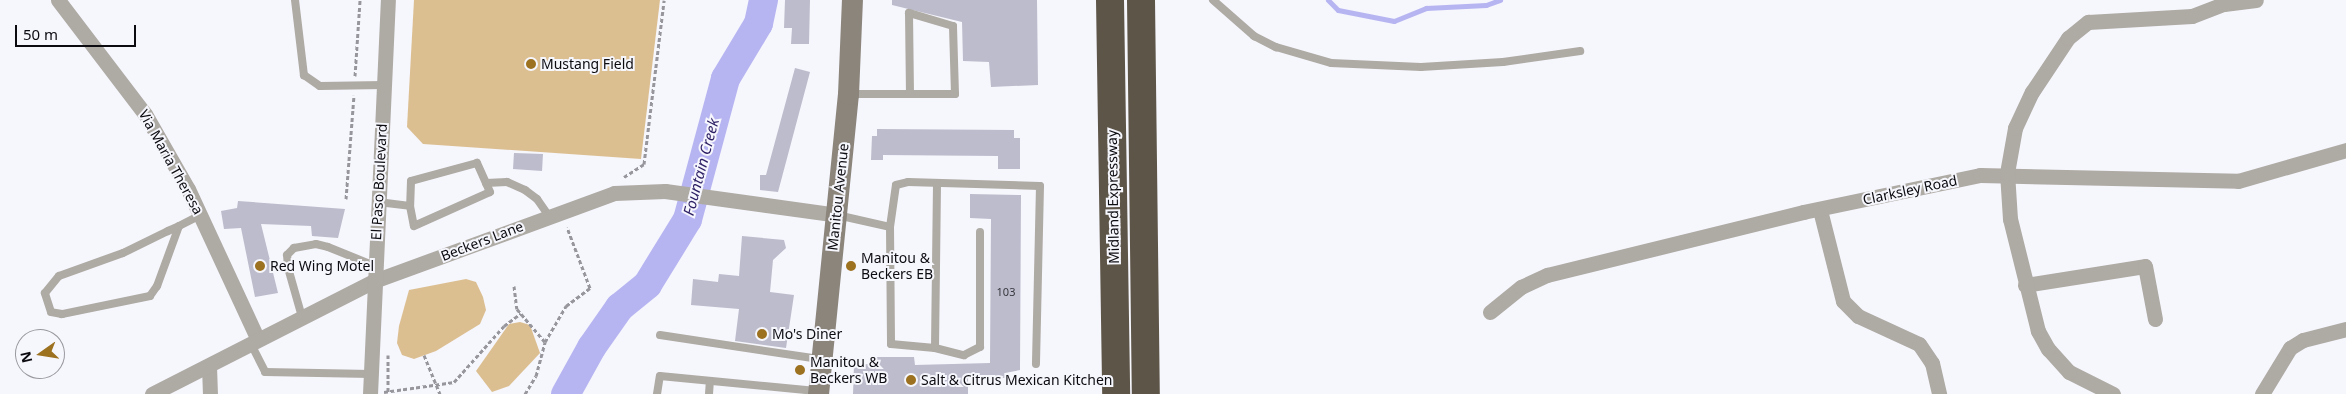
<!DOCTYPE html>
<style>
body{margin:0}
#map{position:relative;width:2346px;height:394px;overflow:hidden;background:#f6f6fd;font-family:"Noto Sans",sans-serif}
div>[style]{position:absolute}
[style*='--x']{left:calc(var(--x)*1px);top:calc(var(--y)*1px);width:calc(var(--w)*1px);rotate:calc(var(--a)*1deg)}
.green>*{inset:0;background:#dcbf91}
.stream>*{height:5px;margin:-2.5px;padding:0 2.5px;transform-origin:2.5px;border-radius:2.5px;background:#b7b5f1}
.river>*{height:29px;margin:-14.5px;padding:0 14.5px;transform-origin:14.5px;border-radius:14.5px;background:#b7b5f1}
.building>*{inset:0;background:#bcbccc}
.path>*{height:3px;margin-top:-1.5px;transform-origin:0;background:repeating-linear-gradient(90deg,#96969c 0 4px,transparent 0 6.5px)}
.lane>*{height:8px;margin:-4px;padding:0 4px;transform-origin:4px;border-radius:4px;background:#aeaaa4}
.street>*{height:15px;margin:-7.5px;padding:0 7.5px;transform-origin:7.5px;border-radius:7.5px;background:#aeaaa4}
.secondary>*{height:21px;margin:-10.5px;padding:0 10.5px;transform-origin:10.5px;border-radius:10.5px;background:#8b857c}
.highway>*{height:28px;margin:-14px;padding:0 14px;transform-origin:14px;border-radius:14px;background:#5d5548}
.dots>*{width:14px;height:14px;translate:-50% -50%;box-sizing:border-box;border:2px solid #f6f6fd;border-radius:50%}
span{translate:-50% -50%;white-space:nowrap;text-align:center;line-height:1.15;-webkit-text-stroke:4px #f6f6fd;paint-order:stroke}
.number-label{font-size:11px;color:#37373f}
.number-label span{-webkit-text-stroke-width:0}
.poi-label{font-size:14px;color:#0b0b10}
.left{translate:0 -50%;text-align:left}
.street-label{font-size:14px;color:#0b0b10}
.water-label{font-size:15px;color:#2c1e63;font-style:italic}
.north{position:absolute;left:15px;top:329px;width:50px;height:50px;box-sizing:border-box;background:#f6f6fd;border:1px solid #98989e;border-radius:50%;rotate:257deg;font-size:14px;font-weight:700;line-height:20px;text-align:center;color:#0b0b10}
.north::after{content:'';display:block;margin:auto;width:18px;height:22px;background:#9c711f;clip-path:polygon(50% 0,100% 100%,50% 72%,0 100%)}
.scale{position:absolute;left:15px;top:25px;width:121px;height:22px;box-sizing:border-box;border:2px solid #0b0b10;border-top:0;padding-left:6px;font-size:15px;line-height:18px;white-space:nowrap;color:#0b0b10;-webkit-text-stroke:4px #f6f6fd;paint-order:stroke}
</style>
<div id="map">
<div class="green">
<i style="clip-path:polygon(414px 0,660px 0,641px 159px,423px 144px,407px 127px)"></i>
<i style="clip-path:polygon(466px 279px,476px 282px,483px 297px,486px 310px,480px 324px,436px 351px,414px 359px,402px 355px,397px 343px,399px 326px,409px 290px)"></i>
<i style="clip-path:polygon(520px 322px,530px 325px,540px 353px,509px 386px,492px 392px,476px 371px,509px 324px)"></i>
</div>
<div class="stream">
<i style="--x:1328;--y:0;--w:14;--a:45"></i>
<i style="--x:1338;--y:10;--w:57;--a:11.1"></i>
<i style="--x:1394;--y:21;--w:35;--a:-22"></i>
<i style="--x:1426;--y:8;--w:60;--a:-2.9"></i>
<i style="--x:1486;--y:5;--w:15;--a:-20"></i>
</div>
<div class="river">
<i style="--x:565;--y:394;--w:54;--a:-61"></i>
<i style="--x:591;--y:347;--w:49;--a:-55"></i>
<i style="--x:619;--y:307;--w:36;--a:-39"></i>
<i style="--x:647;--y:284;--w:76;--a:-58.4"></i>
<i style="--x:687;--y:219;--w:146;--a:-74.9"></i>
<i style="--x:725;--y:78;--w:64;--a:-59"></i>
<i style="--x:758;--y:23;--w:24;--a:-78"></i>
</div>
<div class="building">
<i style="clip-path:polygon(785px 0,810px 0,809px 44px,791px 44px,792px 28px,784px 28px)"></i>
<i style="clip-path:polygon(892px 0,1037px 0,1038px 85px,991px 87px,989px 62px,963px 61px,962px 22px,892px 5px)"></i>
<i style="clip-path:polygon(795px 68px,810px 72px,778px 192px,760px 190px,760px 175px,766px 175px)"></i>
<i style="clip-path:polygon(877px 129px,1014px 130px,1014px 138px,1020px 138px,1020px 169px,998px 169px,998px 156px,883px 155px,883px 160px,871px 160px,872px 136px,877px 136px)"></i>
<i style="clip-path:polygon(514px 153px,543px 154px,542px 171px,513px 169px)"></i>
<i style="clip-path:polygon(970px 194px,1021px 195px,1020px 370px,1005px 373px,1005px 378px,968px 376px,968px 394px,853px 394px,854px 365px,869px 364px,869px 357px,914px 357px,915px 365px,990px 363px,991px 219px,970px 218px)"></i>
<i style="clip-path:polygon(238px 201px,345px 209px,338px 238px,312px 236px,311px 226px,261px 224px,278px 293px,255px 297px,241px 228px,224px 229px,221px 211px,237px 208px)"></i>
<i style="clip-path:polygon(742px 236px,784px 240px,786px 248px,773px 260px,770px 292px,794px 295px,786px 348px,735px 341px,739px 309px,691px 305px,693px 279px,718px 282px,719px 274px,739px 276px)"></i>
</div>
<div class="path">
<i style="--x:355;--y:76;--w:76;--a:-86.2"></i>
<i style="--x:624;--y:177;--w:24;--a:-33"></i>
<i style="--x:644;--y:164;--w:165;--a:-83"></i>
<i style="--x:346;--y:199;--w:104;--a:-85.6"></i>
<i style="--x:514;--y:286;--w:23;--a:83"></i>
<i style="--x:517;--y:309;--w:43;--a:49.7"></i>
<i style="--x:388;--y:355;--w:38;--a:90"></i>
<i style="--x:424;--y:355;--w:42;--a:67.7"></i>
<i style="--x:384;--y:392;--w:71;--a:-8.1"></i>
<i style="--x:454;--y:382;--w:75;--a:-48.2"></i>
<i style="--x:504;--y:326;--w:21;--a:-37"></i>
<i style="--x:525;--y:394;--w:21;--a:-59"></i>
<i style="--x:536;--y:376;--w:35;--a:-75"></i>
<i style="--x:545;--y:342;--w:42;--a:-59.7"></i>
<i style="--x:566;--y:306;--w:30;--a:-37"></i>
<i style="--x:590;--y:288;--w:65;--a:-110.7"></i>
</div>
<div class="lane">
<i style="--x:295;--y:0;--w:76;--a:83.2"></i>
<i style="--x:304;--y:75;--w:19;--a:35"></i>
<i style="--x:320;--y:86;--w:64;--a:-0.9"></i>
<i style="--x:1213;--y:0;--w:55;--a:41.3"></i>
<i style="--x:1254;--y:36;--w:25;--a:27"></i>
<i style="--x:1276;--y:47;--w:57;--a:16.2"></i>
<i style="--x:1331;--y:63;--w:90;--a:2.5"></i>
<i style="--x:1421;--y:67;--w:82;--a:-3.5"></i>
<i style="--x:1503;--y:62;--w:78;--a:-8.1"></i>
<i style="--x:850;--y:94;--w:105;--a:0"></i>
<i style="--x:955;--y:94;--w:68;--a:-91.7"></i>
<i style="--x:953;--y:26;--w:46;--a:-163.5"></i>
<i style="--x:909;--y:13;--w:81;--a:89.3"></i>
<i style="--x:486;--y:183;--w:21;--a:-3"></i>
<i style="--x:507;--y:182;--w:20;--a:24"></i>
<i style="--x:525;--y:190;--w:15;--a:37"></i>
<i style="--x:537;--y:199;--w:21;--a:55"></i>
<i style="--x:378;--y:202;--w:32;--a:7"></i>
<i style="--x:410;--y:206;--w:20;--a:79"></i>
<i style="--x:414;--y:226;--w:83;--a:-24.1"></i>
<i style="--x:490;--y:192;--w:32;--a:-114"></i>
<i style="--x:477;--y:163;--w:68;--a:164.7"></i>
<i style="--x:411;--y:181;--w:25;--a:92"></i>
<i style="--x:837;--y:215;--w:54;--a:12.8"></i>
<i style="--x:890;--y:227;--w:117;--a:89.5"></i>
<i style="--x:891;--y:344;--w:44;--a:5.2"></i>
<i style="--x:935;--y:348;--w:30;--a:14"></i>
<i style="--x:964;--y:355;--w:18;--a:-27"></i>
<i style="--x:980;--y:347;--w:115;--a:-90"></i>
<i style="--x:179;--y:226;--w:64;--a:110.1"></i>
<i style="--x:157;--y:286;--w:12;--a:125"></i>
<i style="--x:150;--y:296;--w:90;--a:168.4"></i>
<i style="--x:62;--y:314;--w:11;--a:-170"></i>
<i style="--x:51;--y:312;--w:20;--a:-108"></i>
<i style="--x:45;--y:293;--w:22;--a:-51"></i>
<i style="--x:59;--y:276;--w:68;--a:-19.8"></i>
<i style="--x:123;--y:253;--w:50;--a:-26.1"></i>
<i style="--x:168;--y:231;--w:12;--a:-24"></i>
<i style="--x:179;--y:226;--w:25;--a:-27"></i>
<i style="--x:890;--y:227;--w:42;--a:-81.9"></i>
<i style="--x:896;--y:185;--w:12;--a:-14"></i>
<i style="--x:908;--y:182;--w:132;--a:1.7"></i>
<i style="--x:1040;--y:186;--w:178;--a:91.3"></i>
<i style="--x:302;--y:317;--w:51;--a:-105.9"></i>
<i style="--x:288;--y:268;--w:13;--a:-94"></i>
<i style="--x:287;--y:255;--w:10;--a:-45"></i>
<i style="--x:294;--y:248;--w:22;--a:-10"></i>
<i style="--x:316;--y:244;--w:12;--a:14"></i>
<i style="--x:328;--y:247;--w:51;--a:22"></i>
<i style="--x:660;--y:335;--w:161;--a:8.6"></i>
<i style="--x:251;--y:344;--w:31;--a:63"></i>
<i style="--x:265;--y:372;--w:106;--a:1.1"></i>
<i style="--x:935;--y:348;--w:165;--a:-89.3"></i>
<i style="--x:657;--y:394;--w:18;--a:-81"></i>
<i style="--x:660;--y:376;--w:157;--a:5.5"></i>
<i style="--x:709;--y:394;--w:13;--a:-86"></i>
</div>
<div class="street">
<i style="--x:58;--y:0;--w:143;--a:52.7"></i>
<i style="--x:145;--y:114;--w:86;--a:60.2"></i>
<i style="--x:188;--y:189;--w:166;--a:65.1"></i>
<i style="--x:1820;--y:210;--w:94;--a:75.8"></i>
<i style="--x:1843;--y:301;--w:21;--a:45"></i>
<i style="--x:1858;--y:316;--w:67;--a:24.7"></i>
<i style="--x:1919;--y:344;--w:23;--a:56"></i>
<i style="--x:1932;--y:363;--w:32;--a:77"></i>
<i style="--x:2025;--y:285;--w:121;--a:-9"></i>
<i style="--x:2145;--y:266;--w:54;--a:79.3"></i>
<i style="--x:1490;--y:312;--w:40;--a:-39"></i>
<i style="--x:1521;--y:287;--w:29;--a:-25"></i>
<i style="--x:1547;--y:275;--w:264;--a:-13.8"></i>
<i style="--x:1803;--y:212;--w:181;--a:-11.8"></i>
<i style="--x:1980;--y:175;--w:258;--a:1.3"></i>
<i style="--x:2238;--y:181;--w:112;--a:-16"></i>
<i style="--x:209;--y:366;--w:28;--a:88"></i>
<i style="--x:152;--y:394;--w:249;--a:-27"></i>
<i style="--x:374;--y:281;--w:256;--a:-20.1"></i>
<i style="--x:614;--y:193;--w:51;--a:-2.2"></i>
<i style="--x:665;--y:191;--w:174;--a:7.9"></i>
<i style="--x:370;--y:394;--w:394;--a:-87.4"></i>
<i style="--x:2113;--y:394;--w:49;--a:-153.4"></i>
<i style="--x:2069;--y:372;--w:31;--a:-132"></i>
<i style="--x:2048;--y:349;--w:21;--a:-119"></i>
<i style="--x:2038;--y:331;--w:115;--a:-104"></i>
<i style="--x:2010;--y:219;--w:46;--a:-93.7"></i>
<i style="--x:2007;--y:173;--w:46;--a:-79.9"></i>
<i style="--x:2015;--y:128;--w:40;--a:-65"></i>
<i style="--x:2032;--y:92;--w:65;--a:-56.3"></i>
<i style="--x:2068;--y:38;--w:26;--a:-39"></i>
<i style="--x:2088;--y:22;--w:104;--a:-3.3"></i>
<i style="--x:2192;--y:16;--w:34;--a:-21"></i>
<i style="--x:2224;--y:4;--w:32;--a:-7"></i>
<i style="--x:2262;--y:394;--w:54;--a:-58.7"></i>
<i style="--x:2290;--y:348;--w:15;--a:-32"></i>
<i style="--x:2303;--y:340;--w:44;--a:-14.3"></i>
</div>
<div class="secondary">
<i style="--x:818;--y:394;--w:301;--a:-84.3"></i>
<i style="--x:848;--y:94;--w:94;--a:-87.6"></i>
</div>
<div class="highway">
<i style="--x:1110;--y:0;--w:394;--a:89.1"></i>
<i style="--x:1141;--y:0;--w:394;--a:89.3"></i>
</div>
<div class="dots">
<i style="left:531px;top:64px;background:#9c711f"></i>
<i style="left:260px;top:266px;background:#9c711f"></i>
<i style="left:851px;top:266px;background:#9c711f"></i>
<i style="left:762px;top:334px;background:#9c711f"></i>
<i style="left:800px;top:370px;background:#9c711f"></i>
<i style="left:911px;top:380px;background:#9c711f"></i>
</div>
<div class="number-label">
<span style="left:1006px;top:292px">103</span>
</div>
<div class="poi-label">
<span class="left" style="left:541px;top:64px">Mustang Field</span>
<span class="left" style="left:861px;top:266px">Manitou &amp;<br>Beckers EB</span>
<span class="left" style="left:270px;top:266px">Red Wing Motel</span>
<span class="left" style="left:772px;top:334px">Mo's Diner</span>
<span class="left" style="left:810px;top:370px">Manitou &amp;<br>Beckers WB</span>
<span class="left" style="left:921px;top:380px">Salt &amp; Citrus Mexican Kitchen</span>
</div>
<div class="street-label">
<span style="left:171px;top:162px;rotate:61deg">Via Maria Theresa</span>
<span style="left:379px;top:182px;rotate:-87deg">El Paso Boulevard</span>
<span style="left:1910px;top:190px;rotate:-12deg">Clarksley Road</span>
<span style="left:838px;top:197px;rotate:-84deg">Manitou Avenue</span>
<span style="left:1113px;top:197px;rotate:-91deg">Midland Expressway</span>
<span style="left:482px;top:241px;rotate:-21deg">Beckers Lane</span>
</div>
<div class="water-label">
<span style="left:701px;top:167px;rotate:-75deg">Fountain Creek</span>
</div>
<div class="north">N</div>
<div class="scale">50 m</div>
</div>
